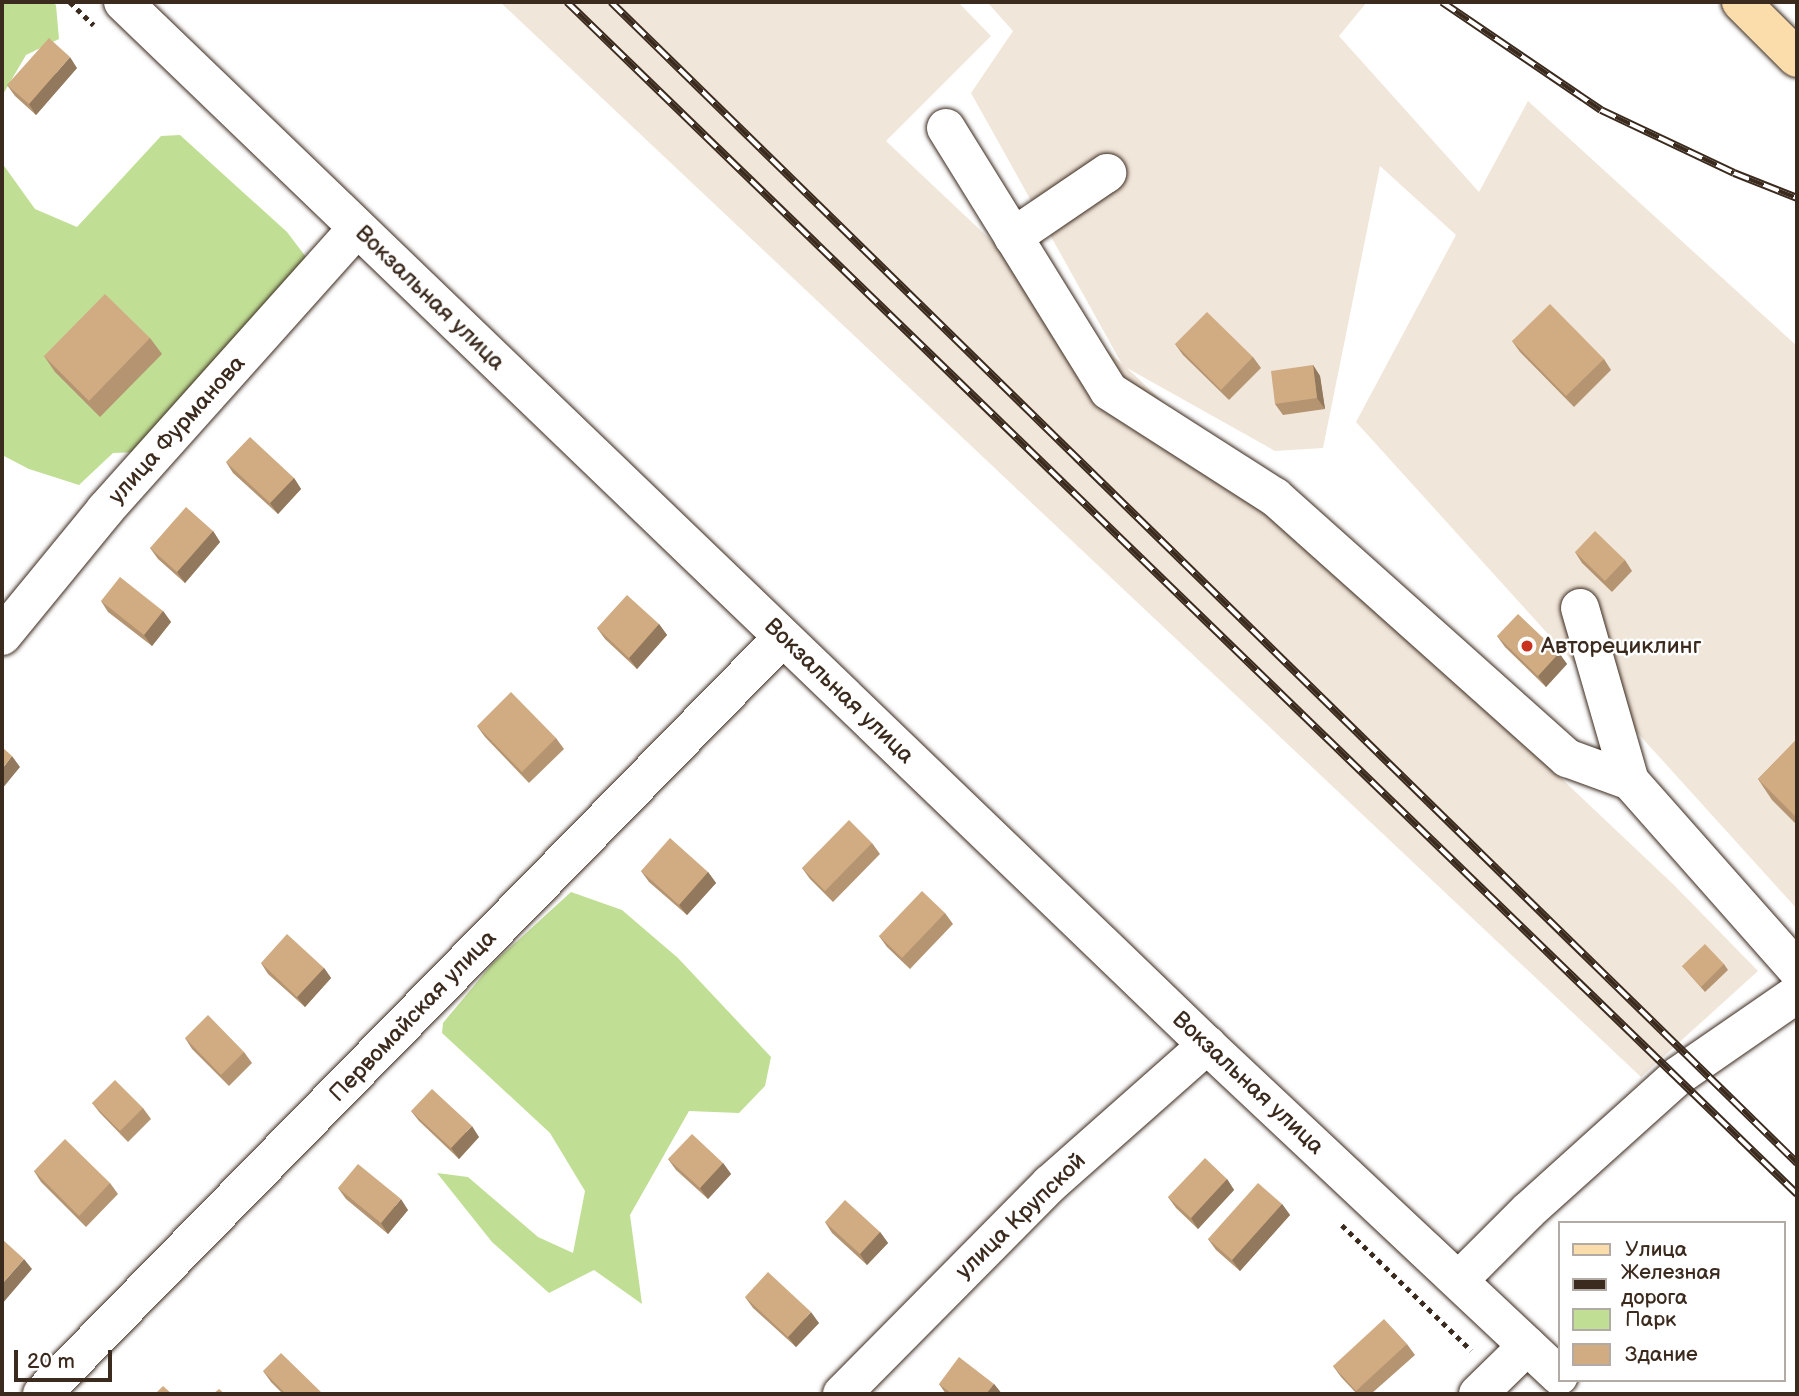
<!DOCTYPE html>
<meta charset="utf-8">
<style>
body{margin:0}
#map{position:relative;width:1799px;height:1396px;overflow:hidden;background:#fff;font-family:"Balsamiq Sans",sans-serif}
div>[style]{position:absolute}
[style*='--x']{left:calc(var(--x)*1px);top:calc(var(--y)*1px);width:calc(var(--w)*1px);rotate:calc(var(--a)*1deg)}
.built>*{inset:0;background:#f1e6da}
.green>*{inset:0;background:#c1de95}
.path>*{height:4.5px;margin-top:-2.25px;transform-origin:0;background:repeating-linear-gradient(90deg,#3b2a1e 0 5px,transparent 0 10px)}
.roads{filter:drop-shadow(0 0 2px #3b2a1e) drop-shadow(0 0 2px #3b2a1e)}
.minor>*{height:38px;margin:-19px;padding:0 19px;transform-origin:19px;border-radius:19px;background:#fff}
.major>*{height:38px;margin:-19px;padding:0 19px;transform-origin:19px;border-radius:19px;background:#fbddab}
.rail>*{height:8px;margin-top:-4px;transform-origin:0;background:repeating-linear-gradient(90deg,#fff 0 16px,#3b2a1e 0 32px);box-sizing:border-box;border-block:2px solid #3b2a1e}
.wall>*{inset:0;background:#b49471}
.shaded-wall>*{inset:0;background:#92785c}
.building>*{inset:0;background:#d1ac83}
.dots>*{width:19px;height:19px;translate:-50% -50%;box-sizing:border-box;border:4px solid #fff;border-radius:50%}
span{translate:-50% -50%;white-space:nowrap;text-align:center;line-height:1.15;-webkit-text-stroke:5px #fff;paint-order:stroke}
.street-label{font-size:23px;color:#3b2a1e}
.poi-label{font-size:23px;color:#3b2a1e}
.left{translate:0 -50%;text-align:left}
.frame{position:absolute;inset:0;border:4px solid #3b2a1e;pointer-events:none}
.legend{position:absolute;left:1558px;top:1221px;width:228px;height:161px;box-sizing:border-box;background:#fff;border:2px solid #b1aaa5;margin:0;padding:9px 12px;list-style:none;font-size:21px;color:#3b2a1e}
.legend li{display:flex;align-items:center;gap:14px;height:35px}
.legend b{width:35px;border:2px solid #b1aaa5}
.scale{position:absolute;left:14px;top:1350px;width:98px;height:32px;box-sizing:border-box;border:4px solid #3b2a1e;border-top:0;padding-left:9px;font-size:21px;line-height:24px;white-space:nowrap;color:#3b2a1e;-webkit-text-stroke:5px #fff;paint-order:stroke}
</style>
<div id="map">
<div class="built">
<i style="clip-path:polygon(500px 2px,958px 2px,991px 36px,886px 141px,1122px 364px,971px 93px,1013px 31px,987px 2px,1367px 2px,1339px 36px,1479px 192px,1528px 101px,1797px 346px,1797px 909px,1356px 422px,1456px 235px,1380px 166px,1323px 448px,1275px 451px,1127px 368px,1674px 885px,1758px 971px,1641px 1077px)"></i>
</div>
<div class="green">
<i style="clip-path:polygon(2px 2px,52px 2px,56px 5px,59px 39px,26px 55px,2px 96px)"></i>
<i style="clip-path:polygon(180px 135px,287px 232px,306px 257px,139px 452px,113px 453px,79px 485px,29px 469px,2px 455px,2px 163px,35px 209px,77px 227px,161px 136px)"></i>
<i style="clip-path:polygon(571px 892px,622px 910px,678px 958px,771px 1057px,765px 1086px,739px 1113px,689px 1111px,630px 1215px,642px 1304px,594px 1270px,549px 1293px,492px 1242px,437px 1173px,468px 1177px,538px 1237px,573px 1253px,585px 1191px,550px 1133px,442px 1033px,443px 1023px,492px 964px)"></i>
</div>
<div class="path">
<i style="--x:70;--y:2;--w:33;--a:44"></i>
<i style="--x:1342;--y:1225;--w:180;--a:44.1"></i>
</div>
<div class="roads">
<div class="minor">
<i style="--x:123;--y:2;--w:1504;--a:43.9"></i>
<i style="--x:1207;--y:1045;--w:483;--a:43.2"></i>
<i style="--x:946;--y:128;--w:309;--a:58.2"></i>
<i style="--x:1109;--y:391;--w:197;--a:32.6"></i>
<i style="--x:1275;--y:497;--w:392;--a:41.8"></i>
<i style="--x:1567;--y:758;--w:67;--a:20.1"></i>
<i style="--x:1013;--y:237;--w:114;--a:-34.2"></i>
<i style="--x:1580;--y:608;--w:180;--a:73.9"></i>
<i style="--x:1630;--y:781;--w:252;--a:48.5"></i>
<i style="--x:2;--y:636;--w:163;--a:-50.7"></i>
<i style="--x:105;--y:510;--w:378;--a:-48.2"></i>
<i style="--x:1459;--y:1280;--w:98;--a:-45"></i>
<i style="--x:1528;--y:1211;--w:202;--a:-42"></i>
<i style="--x:1678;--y:1076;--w:145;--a:-34.6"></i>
<i style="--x:42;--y:1394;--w:1059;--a:-45.61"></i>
<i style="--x:842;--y:1394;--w:296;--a:-45.3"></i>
<i style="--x:1050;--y:1184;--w:210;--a:-41.5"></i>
<i style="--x:1478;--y:1394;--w:69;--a:-44.4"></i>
</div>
<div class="major">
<i style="--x:1741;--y:2;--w:79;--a:45"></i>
</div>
</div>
<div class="rail">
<i style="--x:567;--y:2;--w:1713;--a:44.1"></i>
<i style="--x:611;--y:2;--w:1660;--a:44.39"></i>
<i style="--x:1442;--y:2;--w:192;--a:34.2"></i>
<i style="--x:1601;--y:110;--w:147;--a:25.3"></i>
<i style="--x:1734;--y:173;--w:68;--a:21.6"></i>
</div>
<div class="wall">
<i style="clip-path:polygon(77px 68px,36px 115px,15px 96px,7px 85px)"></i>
<i style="clip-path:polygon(150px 338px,162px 354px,100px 417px,55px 372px,44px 356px)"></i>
<i style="clip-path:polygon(1512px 341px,1604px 359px,1611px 370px,1574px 407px,1520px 352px)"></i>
<i style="clip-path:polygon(1175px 344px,1253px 357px,1261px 368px,1229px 400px,1183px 355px)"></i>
<i style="clip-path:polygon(1313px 365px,1320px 376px,1325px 409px,1283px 415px,1275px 404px)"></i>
<i style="clip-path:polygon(226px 462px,294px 478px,301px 489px,278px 514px,233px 473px)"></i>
<i style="clip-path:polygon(213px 531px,220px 542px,185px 583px,158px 559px,150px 548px)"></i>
<i style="clip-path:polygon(1575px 552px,1625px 560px,1632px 571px,1612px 592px,1582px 563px)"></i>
<i style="clip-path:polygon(101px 601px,163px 611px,171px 622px,152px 646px,108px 612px)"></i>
<i style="clip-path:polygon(659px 624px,667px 635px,637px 669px,605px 639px,597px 628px)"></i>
<i style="clip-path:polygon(1497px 636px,1559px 653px,1567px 664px,1546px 687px,1505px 647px)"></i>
<i style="clip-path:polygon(477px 726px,556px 738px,564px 749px,529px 783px,485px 737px)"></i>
<i style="clip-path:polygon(1797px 739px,1797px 825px,1772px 800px,1758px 779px)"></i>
<i style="clip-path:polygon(872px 843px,880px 854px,833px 902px,810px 879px,802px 868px)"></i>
<i style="clip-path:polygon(641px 871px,708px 872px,716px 883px,687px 915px,649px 882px)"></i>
<i style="clip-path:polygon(945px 913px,953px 924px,910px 969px,887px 947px,879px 936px)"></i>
<i style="clip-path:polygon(261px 963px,324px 968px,331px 978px,305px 1007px,268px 974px)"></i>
<i style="clip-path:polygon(1724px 964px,1728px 970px,1705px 992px,1682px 966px)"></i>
<i style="clip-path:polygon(185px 1038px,244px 1052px,252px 1063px,229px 1086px,192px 1049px)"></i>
<i style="clip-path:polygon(92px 1103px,143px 1108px,151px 1119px,128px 1142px,100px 1113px)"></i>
<i style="clip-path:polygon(411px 1111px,479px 1137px,459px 1159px,419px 1121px)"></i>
<i style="clip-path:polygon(668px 1159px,723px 1163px,731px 1174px,708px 1199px,676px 1170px)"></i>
<i style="clip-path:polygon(34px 1171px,110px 1183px,118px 1194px,86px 1227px,41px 1182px)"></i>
<i style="clip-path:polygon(1227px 1179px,1234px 1190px,1198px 1229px,1176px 1208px,1168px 1197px)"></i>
<i style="clip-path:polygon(338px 1188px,408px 1210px,388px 1234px,346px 1199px)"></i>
<i style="clip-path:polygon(1282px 1204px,1290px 1215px,1240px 1271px,1216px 1250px,1208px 1239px)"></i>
<i style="clip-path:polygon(825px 1222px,880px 1232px,888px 1243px,867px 1265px,832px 1233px)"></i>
<i style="clip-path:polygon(745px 1297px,819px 1323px,796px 1347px,753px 1308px)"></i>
<i style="clip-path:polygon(1407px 1344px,1415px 1355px,1371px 1394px,1357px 1394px,1341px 1377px,1333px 1366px)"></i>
<i style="clip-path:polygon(263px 1371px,323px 1394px,283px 1394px,271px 1382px)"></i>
<i style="clip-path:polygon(939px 1384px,994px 1384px,1002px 1394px,946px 1394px)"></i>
</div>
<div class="shaded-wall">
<i style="clip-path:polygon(70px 57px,77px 68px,36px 115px,29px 104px)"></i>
<i style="clip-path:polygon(1313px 365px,1320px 376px,1325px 409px,1317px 398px)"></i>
<i style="clip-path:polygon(294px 478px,301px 489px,278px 514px,270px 503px)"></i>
<i style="clip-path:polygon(213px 531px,220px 542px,185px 583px,177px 572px)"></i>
<i style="clip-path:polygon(163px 611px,171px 622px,152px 646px,144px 635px)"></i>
<i style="clip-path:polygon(659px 624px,667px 635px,637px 669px,629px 658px)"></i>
<i style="clip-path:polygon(1559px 653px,1567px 664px,1546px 687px,1538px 676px)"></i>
<i style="clip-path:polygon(12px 756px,20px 767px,2px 789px,2px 769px)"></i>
<i style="clip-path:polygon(708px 872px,716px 883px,687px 915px,679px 905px)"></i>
<i style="clip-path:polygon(324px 968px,331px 978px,305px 1007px,297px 997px)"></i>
<i style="clip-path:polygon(472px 1126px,479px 1137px,459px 1159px,451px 1148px)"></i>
<i style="clip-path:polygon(723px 1163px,731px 1174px,708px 1199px,700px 1188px)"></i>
<i style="clip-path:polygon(1227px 1179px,1234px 1190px,1198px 1229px,1191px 1218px)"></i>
<i style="clip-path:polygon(401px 1199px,408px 1210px,388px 1234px,381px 1223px)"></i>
<i style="clip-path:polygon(1282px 1204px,1290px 1215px,1240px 1271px,1232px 1260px)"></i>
<i style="clip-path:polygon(880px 1232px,888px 1243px,867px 1265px,860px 1254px)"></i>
<i style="clip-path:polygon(24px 1259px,32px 1269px,2px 1304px,2px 1284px)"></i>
<i style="clip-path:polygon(811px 1312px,819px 1323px,796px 1347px,788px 1337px)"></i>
<i style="clip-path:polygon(994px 1384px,1002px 1394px,986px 1394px)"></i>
</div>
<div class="building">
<i style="clip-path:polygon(49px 38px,70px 57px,29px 104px,7px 85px)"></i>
<i style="clip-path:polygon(105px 294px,150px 338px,89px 401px,44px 356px)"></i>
<i style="clip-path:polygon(1550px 304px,1604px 359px,1566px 396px,1512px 341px)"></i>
<i style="clip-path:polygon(1207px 312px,1253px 357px,1221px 390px,1175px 344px)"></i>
<i style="clip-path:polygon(1313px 365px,1317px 398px,1275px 404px,1271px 371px)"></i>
<i style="clip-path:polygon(250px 437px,294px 478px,270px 503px,226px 462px)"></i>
<i style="clip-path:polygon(186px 507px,213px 531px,177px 572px,150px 548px)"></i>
<i style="clip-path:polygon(1595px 531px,1625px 560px,1605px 581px,1575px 552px)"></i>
<i style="clip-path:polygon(120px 577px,163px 611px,144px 635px,101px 601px)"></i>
<i style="clip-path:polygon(627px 595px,659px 624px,629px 658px,597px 628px)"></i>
<i style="clip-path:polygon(1518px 614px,1559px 653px,1538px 676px,1497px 636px)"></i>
<i style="clip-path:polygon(511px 692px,556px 738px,522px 772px,477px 726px)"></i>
<i style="clip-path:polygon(1797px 739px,1797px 818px,1758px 779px)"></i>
<i style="clip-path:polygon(2px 747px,12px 756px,2px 769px)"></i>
<i style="clip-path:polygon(849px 820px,872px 843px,825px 891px,802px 868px)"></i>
<i style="clip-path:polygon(670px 838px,708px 872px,679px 905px,641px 871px)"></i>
<i style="clip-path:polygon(922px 891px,945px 913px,902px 958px,879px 936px)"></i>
<i style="clip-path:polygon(287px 934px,324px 968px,297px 997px,261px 963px)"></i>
<i style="clip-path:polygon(1705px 944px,1724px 964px,1701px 987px,1682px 966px)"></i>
<i style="clip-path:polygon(208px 1015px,244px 1052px,221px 1075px,185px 1038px)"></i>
<i style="clip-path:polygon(115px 1080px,143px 1108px,120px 1131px,92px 1103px)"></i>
<i style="clip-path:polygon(432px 1089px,472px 1126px,451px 1148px,411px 1111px)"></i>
<i style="clip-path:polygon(692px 1134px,723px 1163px,700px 1188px,668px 1159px)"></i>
<i style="clip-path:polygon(65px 1139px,110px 1183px,79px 1216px,34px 1171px)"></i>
<i style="clip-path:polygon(1205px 1158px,1227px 1179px,1191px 1218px,1168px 1197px)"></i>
<i style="clip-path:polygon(358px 1164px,401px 1199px,381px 1223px,338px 1188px)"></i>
<i style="clip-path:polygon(1258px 1183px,1282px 1204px,1232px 1260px,1208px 1239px)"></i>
<i style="clip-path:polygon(845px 1200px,880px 1232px,860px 1254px,825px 1222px)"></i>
<i style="clip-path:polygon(2px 1239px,24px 1259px,2px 1284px)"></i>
<i style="clip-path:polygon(768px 1272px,811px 1312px,788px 1337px,745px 1297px)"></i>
<i style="clip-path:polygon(1384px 1319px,1407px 1344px,1356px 1391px,1333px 1366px)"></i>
<i style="clip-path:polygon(281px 1353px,323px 1394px,286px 1394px,263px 1371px)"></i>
<i style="clip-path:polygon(959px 1357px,994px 1384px,986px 1394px,952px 1394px,939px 1384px)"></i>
<i style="clip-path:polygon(163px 1386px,172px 1394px,155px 1394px)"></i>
<i style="clip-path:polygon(219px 1389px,225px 1394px,213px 1394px)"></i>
</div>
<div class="dots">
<i style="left:1527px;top:646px;background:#c8321e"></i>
</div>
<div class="street-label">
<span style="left:430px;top:298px;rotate:44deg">Вокзальная улица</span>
<span style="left:177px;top:430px;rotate:-48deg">улица Фурманова</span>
<span style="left:839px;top:691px;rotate:44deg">Вокзальная улица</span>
<span style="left:413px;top:1016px;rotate:-46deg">Первомайская улица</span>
<span style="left:1248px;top:1083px;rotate:43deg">Вокзальная улица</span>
<span style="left:1021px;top:1216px;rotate:-44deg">улица Крупской</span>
</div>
<div class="poi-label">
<span class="left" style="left:1541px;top:646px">Авторециклинг</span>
</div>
<div class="frame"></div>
<ul class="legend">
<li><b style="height:9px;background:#fbddab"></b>Улица</li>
<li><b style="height:9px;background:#3b2a1e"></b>Железная дорога</li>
<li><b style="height:19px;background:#c1de95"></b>Парк</li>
<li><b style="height:19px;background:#d1ac83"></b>Здание</li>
</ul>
<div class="scale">20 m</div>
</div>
